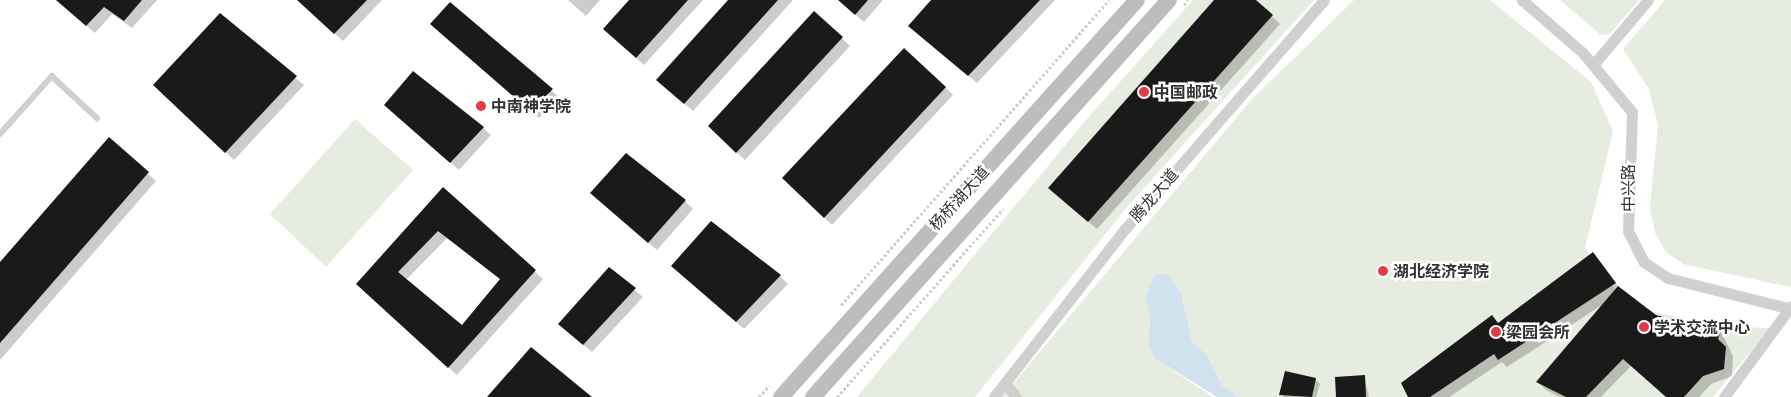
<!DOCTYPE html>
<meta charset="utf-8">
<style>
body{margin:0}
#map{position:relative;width:1791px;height:397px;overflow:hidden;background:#fff;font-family:"Asap Condensed","Noto Sans SC",sans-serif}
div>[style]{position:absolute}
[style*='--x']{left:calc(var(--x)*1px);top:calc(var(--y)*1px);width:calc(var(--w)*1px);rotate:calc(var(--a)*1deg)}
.green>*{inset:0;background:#e6ecdf}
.water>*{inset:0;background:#cfe2ee}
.shadow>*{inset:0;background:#0003}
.building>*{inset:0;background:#1a1a1a}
.path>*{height:2.5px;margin-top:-1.25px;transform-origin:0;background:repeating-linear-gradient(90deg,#cdcdcd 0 2.5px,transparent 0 5px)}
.lane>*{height:5.5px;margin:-2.75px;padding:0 2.75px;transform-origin:2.75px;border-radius:2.75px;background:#d0d0d0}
.street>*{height:11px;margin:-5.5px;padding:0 5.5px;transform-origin:5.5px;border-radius:5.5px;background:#d0d0d0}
.secondary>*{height:16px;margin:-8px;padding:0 8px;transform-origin:8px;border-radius:8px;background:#bdbdbd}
.dots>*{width:14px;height:14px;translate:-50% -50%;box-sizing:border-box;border:2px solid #fff;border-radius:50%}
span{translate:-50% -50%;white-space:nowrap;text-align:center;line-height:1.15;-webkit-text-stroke:5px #fff;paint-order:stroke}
.poi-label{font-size:16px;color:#333;font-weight:700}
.left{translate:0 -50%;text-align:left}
.street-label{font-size:16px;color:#333}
</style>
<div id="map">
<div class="green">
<i style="clip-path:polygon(1193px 0,1314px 0,1127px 207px,975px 397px,857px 397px,1086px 120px)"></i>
<i style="clip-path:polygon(1354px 0,1490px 0,1591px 82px,1613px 131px,1585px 248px,1596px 265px,1615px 289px,1647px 310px,1713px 326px,1770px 328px,1713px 397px,1238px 397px,1222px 385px,1207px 355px,1192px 342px,1181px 293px,1167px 273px,1154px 275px,1145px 299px,1150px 319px,1148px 345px,1156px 359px,1213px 397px,1002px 397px,1252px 99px)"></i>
<i style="clip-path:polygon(1560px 0,1639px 0,1610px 34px,1601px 35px)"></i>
<i style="clip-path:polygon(1665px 0,1791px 0,1791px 287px,1683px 264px,1666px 252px,1655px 233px,1650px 207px,1658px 125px,1649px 89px,1623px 49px)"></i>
<i style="clip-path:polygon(355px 119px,413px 170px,326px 267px,270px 214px)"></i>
</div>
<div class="water">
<i style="clip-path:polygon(1167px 273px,1181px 293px,1192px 342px,1207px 355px,1222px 385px,1238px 397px,1217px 397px,1156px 359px,1148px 345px,1150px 319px,1145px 299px,1154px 275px)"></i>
</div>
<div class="shadow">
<i style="clip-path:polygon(56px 0,157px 0,132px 28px,112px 14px,95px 33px)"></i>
<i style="clip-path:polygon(298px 0,382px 0,343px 41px)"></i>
<i style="clip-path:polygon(568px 0,600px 0,586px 16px)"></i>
<i style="clip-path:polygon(631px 0,703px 0,644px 65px,613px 37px)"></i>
<i style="clip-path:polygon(730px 0,793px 0,693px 111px,666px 88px)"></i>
<i style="clip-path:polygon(839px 0,883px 0,864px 22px)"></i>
<i style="clip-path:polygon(933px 0,1055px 0,977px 83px,918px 34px)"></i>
<i style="clip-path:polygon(1216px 0,1255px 0,1280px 24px,1097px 229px,1058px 195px)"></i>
<i style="clip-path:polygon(450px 4px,560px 98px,539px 118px,439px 32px)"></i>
<i style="clip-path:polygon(814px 12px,850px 46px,745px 160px,717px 134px)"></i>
<i style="clip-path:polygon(220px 15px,304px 85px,234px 160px,162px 93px)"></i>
<i style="clip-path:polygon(945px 87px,953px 95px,832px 225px,791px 186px)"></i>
<i style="clip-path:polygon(394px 113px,483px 128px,491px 135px,459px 170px)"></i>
<i style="clip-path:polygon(109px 139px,156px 181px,0 360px,0 264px)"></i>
<i style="clip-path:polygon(evenodd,444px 189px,543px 279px,457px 375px,366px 292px,444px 189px,447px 238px,501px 280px,462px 327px,406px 280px,447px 238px)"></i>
<i style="clip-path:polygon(600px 201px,685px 201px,693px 209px,657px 250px)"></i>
<i style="clip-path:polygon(1593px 254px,1622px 291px,1656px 316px,1721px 332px,1733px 356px,1732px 376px,1711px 384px,1699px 397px,1667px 397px,1631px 366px,1601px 397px,1560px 397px,1546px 390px,1538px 382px,1605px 303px,1507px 367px,1502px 362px,1449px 397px,1410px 397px)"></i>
<i style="clip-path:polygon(672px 266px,780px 276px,788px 284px,744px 329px)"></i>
<i style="clip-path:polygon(609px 269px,643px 297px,592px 352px,559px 324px)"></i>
<i style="clip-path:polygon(1286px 372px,1316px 380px,1320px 384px,1316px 397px,1283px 397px)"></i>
<i style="clip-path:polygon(1364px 377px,1369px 397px,1337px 397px)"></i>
</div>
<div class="building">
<i style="clip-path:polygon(56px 0,142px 0,124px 21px,104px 7px,86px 26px)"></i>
<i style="clip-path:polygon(297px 0,367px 0,334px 34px)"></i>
<i style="clip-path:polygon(629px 0,688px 0,636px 58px,603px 29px)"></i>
<i style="clip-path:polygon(728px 0,778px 0,684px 104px,656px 80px)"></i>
<i style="clip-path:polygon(838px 0,868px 0,855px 15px)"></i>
<i style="clip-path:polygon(931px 0,1040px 0,968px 76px,908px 26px)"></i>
<i style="clip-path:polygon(1214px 0,1256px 0,1273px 15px,1088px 222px,1048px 188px)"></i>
<i style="clip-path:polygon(450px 2px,553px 89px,530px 111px,430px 24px)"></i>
<i style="clip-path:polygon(814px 11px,843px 37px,736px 153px,708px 126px)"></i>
<i style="clip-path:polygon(220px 13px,297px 76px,225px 153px,153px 85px)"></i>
<i style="clip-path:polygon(904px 48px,946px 87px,824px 218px,782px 178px)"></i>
<i style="clip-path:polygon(413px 71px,484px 127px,450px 163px,384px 105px)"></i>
<i style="clip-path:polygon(109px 137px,149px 172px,0 343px,0 262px)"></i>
<i style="clip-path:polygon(626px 153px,686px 200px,648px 243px,590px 193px)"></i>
<i style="clip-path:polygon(evenodd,443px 187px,536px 270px,448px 368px,356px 284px,443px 187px,438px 231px,500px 279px,462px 325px,398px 272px,438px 231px)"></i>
<i style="clip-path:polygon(711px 221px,781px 275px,736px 322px,671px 266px)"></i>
<i style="clip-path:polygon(1593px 252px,1616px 283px,1498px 360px,1494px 354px,1430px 397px,1408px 397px,1401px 383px,1492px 315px,1498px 323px)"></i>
<i style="clip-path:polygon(609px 267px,636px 288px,583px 345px,558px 324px)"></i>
<i style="clip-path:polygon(1618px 286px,1656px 315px,1721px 331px,1718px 339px,1726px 347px,1724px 369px,1703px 376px,1684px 397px,1666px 397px,1623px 359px,1586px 397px,1566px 397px,1536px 382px)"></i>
<i style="clip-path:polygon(531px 347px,592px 397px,487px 397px)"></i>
<i style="clip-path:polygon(1285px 371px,1316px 378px,1312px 397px,1279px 395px)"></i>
<i style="clip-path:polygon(1365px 375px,1366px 397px,1336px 397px,1335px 377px)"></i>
</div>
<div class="path">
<i style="--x:1184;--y:5;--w:6;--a:-51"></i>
<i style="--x:841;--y:305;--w:406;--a:-48.7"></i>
<i style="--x:759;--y:397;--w:15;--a:-48"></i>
<i style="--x:837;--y:397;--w:251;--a:-48.6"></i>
</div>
<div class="lane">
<i style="--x:0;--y:134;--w:78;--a:-48.1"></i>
<i style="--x:52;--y:76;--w:62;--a:43"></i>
</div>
<div class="street">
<i style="--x:1522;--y:0;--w:81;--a:41"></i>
<i style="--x:1583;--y:53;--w:77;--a:50.3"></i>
<i style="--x:1632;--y:112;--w:119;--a:91.9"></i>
<i style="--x:1628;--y:231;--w:35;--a:63"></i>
<i style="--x:1644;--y:262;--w:29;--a:34"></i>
<i style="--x:1668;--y:278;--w:127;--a:14.1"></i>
<i style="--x:1593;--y:65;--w:85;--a:-49.8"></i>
<i style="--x:1005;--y:383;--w:18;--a:52"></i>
<i style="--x:994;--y:397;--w:213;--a:-52.1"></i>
<i style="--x:1125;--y:229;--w:303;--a:-49"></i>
<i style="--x:1724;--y:397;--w:113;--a:-53.6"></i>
</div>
<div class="secondary">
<i style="--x:781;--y:397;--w:533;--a:-48.12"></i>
<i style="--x:813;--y:397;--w:533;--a:-48.12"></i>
</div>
<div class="dots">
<i style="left:1144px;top:92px;background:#e63946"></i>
<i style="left:481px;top:106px;background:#e63946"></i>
<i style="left:1383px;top:271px;background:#e63946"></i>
<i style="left:1644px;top:327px;background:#e63946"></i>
<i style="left:1496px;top:332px;background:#e63946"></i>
</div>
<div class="poi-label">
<span class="left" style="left:1154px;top:92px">中国邮政</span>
<span class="left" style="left:491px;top:106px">中南神学院</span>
<span class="left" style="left:1393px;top:271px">湖北经济学院</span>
<span class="left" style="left:1654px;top:327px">学术交流中心</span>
<span class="left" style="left:1506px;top:332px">梁园会所</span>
</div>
<div class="street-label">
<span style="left:1628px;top:188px;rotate:-90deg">中兴路</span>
<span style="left:1154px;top:195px;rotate:-49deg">腾龙大道</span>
<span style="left:959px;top:198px;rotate:-48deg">杨桥湖大道</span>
</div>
</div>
